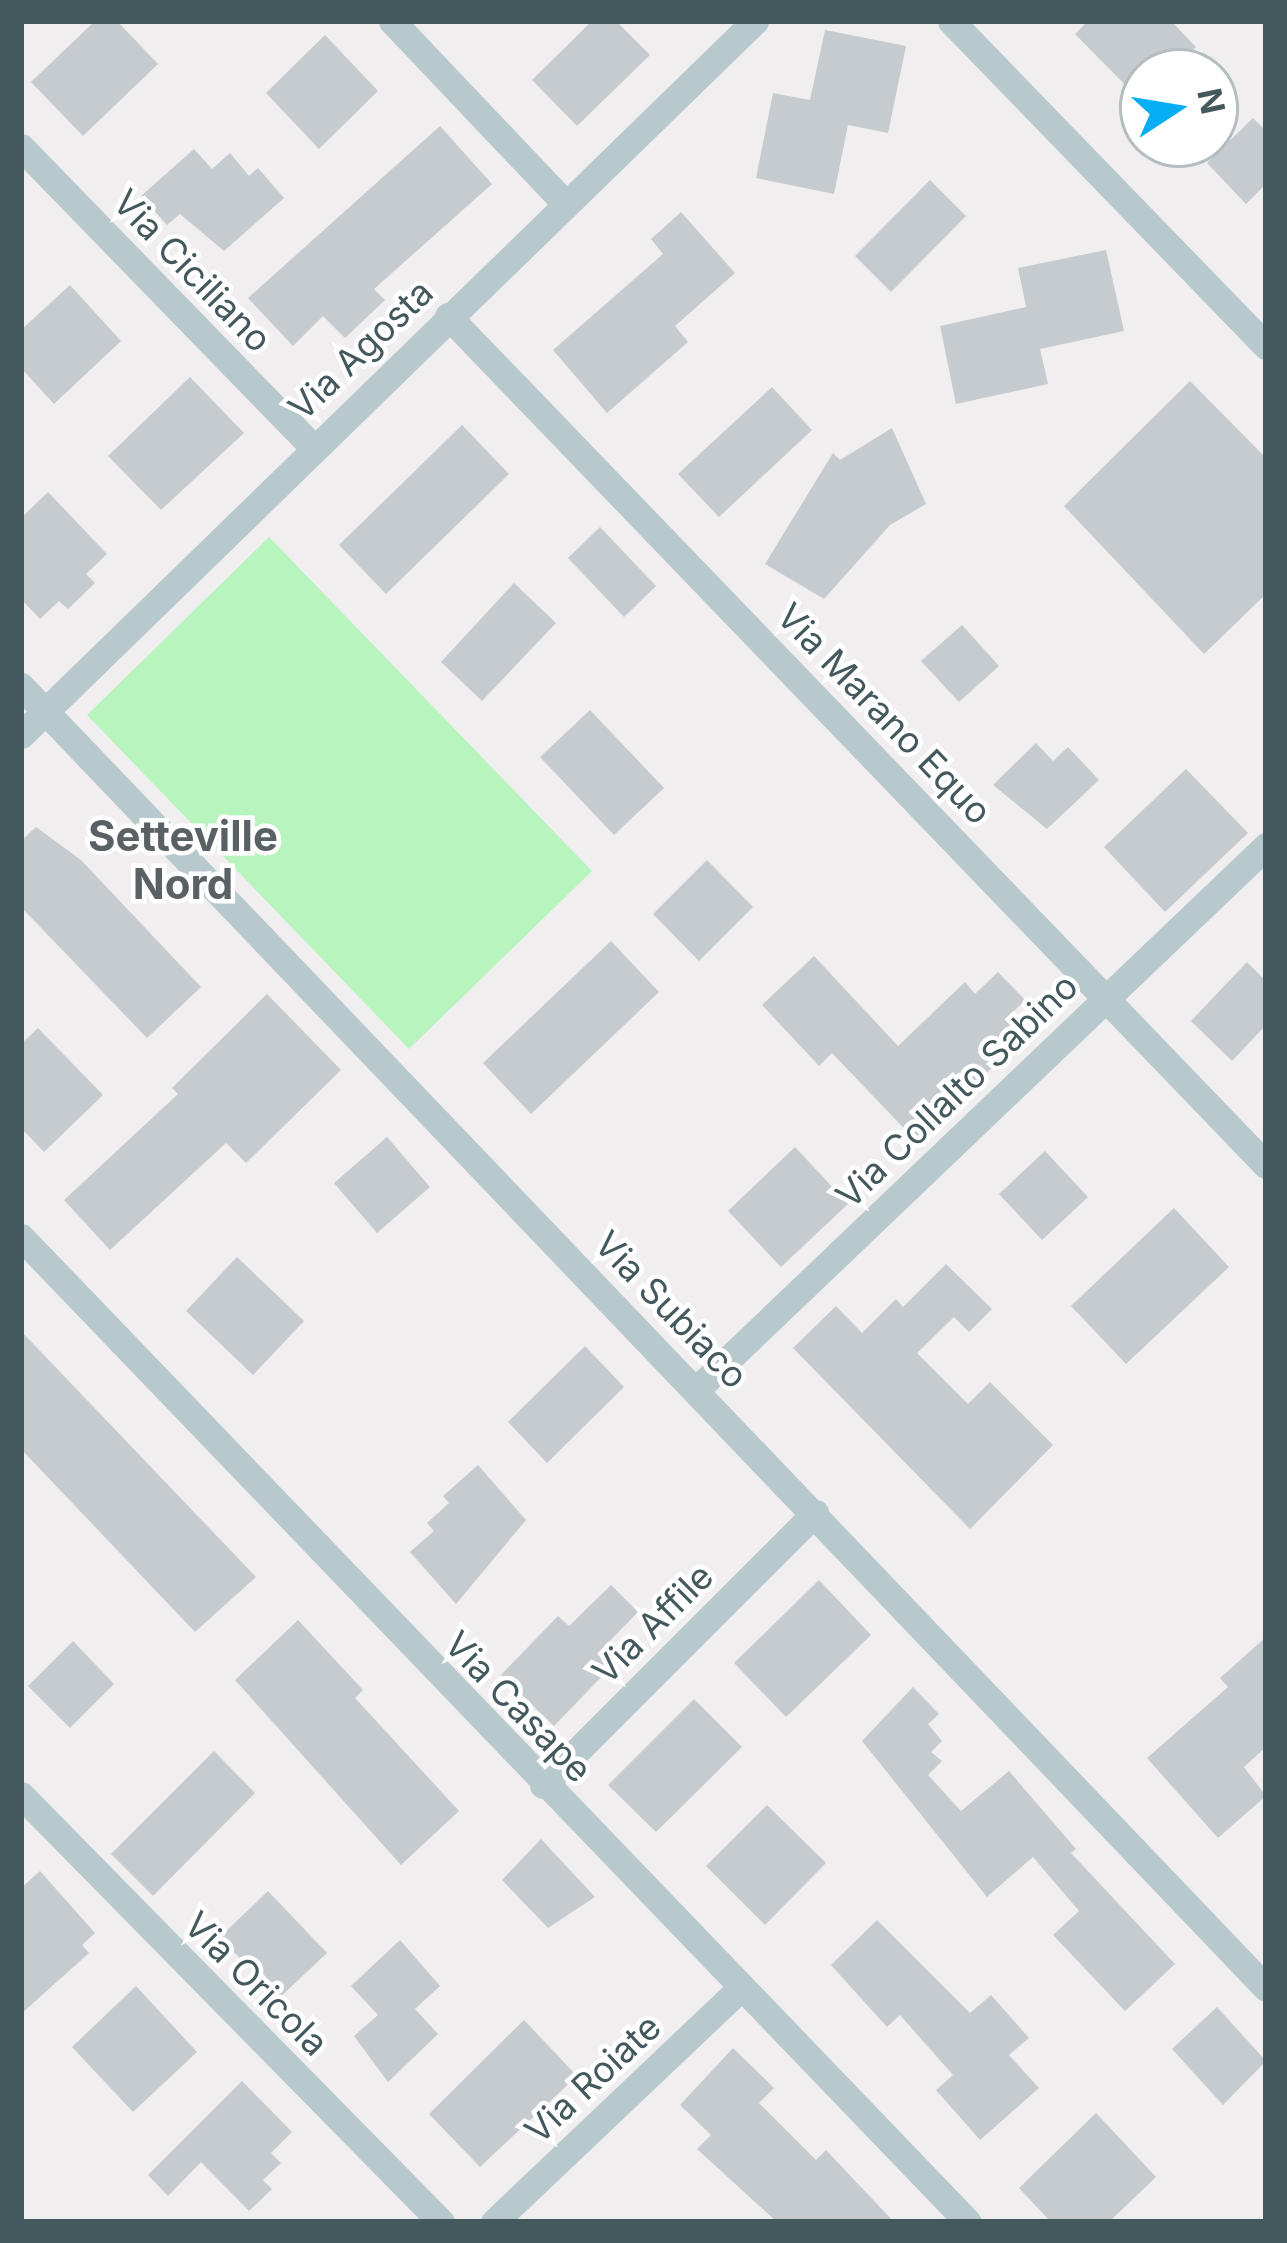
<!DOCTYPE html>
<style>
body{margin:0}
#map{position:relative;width:1287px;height:2243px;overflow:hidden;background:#f1eeef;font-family:Inter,sans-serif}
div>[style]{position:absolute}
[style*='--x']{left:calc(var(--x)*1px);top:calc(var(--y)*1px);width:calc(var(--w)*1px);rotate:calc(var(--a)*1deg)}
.green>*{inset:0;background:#b8f4be}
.building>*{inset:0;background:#c5cbcf}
.minor>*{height:27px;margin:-13.5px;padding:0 13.5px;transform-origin:13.5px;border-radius:13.5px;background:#b8c9cd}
span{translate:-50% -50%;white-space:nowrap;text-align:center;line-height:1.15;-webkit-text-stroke:9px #fff;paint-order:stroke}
.street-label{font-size:36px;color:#44595e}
.quarter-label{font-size:42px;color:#5a6164;font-weight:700}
.frame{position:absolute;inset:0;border:24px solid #44595e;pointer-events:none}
.north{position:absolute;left:1119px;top:48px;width:120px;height:120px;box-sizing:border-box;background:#fff;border:3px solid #b4bdbf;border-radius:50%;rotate:78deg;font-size:33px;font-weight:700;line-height:48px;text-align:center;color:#44595e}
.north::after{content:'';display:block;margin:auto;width:42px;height:54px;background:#06aff4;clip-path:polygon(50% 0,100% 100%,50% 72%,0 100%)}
</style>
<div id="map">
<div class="green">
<i style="clip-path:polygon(269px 537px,592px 871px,409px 1049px,87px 715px)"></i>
</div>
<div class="building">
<i style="clip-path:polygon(95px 21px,117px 21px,158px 64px,83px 136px,31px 82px)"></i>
<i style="clip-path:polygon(592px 21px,616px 21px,650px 55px,577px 126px,532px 80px)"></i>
<i style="clip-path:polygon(1088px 21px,1171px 21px,1196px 47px,1171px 72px,1143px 72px,1143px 103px,1075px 34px)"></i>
<i style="clip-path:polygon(825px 30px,906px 46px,888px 133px,848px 125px,834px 194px,756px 178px,773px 93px,810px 100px)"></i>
<i style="clip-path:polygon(325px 35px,378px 91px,319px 149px,266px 93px)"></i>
<i style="clip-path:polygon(1253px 118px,1266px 131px,1266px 184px,1246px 204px,1207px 163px)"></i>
<i style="clip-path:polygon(440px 126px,492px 184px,374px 289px,385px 300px,345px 338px,323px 316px,293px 346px,248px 298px)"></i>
<i style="clip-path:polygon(194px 149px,212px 169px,230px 153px,249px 176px,258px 168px,284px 198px,224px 251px,180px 214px,167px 225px,141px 196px)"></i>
<i style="clip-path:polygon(930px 180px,966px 216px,891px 292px,855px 256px)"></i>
<i style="clip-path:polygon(681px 212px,735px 273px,675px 326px,688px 342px,607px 413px,553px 350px,663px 254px,651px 239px)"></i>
<i style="clip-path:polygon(1106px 250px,1124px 331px,1040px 349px,1048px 384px,956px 404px,940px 326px,1026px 307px,1018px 268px)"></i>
<i style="clip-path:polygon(70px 285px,121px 341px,54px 404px,21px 368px,21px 330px)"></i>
<i style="clip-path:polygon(190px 377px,244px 433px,161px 510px,108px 456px)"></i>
<i style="clip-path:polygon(1190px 381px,1266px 458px,1266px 594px,1204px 654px,1064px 506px)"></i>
<i style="clip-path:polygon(772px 387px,812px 430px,719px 517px,678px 474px)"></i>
<i style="clip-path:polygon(462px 425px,509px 474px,386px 594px,339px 545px)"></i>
<i style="clip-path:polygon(892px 428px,926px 504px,890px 525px,824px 599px,765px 564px,833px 453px,840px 460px)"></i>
<i style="clip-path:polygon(48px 492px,107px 554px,86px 574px,95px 583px,68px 609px,59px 601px,40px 619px,21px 599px,21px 518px)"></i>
<i style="clip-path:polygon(600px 527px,656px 586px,624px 617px,568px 558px)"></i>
<i style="clip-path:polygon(514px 583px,556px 623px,482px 701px,441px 662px)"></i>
<i style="clip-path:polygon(962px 625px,999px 666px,959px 702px,921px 661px)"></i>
<i style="clip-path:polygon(590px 710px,664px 788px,614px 835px,540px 757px)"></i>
<i style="clip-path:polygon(1036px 743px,1053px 761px,1068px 747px,1099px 780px,1047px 829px,993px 785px)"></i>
<i style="clip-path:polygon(1186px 769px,1248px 833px,1165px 912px,1104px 847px)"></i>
<i style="clip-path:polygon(36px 827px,81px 860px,201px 987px,147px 1038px,21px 907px,21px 841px)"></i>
<i style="clip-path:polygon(707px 860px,753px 907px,699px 961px,653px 914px)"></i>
<i style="clip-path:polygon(611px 941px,659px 992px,531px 1114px,483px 1063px)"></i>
<i style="clip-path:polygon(814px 956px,898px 1046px,965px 982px,975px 994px,998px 972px,1025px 1000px,1005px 1020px,1022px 1038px,917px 1142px,832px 1053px,819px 1066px,762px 1005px)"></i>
<i style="clip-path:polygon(1247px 962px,1266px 981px,1266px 1025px,1232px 1061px,1191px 1021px)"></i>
<i style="clip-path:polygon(267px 994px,341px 1070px,246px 1163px,226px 1143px,110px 1250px,64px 1200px,178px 1094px,172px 1088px)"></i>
<i style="clip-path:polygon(38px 1028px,103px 1095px,44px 1152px,21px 1128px,21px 1044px)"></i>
<i style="clip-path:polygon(387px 1137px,430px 1187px,377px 1233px,334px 1183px)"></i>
<i style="clip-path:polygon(795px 1147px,848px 1204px,781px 1267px,728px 1211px)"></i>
<i style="clip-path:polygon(1045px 1151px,1088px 1197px,1042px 1240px,999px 1194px)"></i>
<i style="clip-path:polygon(1174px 1208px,1229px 1267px,1126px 1364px,1071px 1306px)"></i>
<i style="clip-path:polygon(237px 1257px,304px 1321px,253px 1375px,186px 1311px)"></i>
<i style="clip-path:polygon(946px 1264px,992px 1309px,969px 1332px,954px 1317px,917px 1353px,968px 1404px,990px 1382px,1053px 1445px,970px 1529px,793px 1348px,836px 1306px,862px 1333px,896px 1299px,903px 1307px)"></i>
<i style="clip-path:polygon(21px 1331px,256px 1577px,195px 1632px,21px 1449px)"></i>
<i style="clip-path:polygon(585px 1346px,624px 1387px,547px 1463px,508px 1422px)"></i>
<i style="clip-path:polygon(478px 1465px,526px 1520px,456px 1604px,410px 1552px,434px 1531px,427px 1523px,449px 1503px,443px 1496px)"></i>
<i style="clip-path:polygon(819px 1580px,871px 1635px,786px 1717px,734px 1663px)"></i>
<i style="clip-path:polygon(611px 1585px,638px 1612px,597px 1654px,611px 1667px,554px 1726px,501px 1675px,558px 1616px,569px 1626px)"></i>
<i style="clip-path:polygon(298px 1620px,363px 1690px,355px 1698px,459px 1811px,401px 1865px,235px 1680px)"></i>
<i style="clip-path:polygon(1266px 1637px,1266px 1747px,1244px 1767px,1266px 1796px,1218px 1838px,1147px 1758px,1228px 1687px,1220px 1678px)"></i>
<i style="clip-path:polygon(73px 1641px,114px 1684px,70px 1728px,28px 1686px)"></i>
<i style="clip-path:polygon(913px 1687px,939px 1714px,928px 1724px,942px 1741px,931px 1752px,942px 1761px,928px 1775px,961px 1811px,1009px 1771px,1076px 1849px,1071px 1853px,1175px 1964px,1125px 2011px,1053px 1935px,1079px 1911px,1033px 1857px,987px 1897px,862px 1741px)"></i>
<i style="clip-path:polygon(694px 1699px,742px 1747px,656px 1832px,608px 1785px)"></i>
<i style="clip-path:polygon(214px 1751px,255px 1793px,153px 1896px,111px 1854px)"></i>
<i style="clip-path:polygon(767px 1805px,826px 1863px,765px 1925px,706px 1866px)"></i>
<i style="clip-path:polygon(541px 1839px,595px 1897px,548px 1928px,502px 1880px)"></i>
<i style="clip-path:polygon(40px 1871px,95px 1933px,82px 1945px,89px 1953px,21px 2014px,21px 1888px)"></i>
<i style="clip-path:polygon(268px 1891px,327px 1953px,278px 1999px,220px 1937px)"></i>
<i style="clip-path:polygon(877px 1920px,970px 2013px,991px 1995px,1029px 2038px,1009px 2055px,1039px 2088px,980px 2140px,936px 2090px,953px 2075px,900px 2015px,887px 2027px,831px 1965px)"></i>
<i style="clip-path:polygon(400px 1940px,440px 1986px,415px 2009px,438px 2034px,388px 2082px,354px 2036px,378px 2015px,351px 1986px)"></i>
<i style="clip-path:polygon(136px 1986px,197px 2052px,133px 2112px,72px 2047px)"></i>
<i style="clip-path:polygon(1217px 2007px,1266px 2061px,1223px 2105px,1172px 2049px)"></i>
<i style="clip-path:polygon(524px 2020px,577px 2076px,480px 2167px,429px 2114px)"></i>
<i style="clip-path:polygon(733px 2048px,774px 2088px,759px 2103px,816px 2160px,826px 2150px,894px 2222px,777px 2222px,697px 2149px,711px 2135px,680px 2105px)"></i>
<i style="clip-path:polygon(242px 2081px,292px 2132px,271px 2153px,281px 2163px,263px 2180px,272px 2189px,249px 2211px,201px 2162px,168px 2196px,148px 2175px)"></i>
<i style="clip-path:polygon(1096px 2113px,1156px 2177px,1109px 2222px,1051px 2222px,1019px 2188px)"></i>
</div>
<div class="minor">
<i style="--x:392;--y:21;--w:251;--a:46.5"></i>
<i style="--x:951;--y:21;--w:453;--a:45.9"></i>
<i style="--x:21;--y:147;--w:417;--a:45.8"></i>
<i style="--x:448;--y:316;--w:1179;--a:46.07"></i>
<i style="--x:21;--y:686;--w:1801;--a:46.28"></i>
<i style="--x:21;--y:735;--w:1024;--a:-44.21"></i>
<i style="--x:21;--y:1237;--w:1366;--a:46.13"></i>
<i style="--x:697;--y:1389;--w:787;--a:-43.66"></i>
<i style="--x:543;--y:1785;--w:385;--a:-45"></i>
<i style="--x:21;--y:1795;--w:599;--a:45.47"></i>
<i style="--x:494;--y:2222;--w:340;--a:-43.5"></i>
</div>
<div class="street-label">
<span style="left:192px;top:271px;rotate:46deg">Via Ciciliano</span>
<span style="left:361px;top:350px;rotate:-44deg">Via Agosta</span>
<span style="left:884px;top:714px;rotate:46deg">Via Marano Equo</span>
<span style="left:957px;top:1091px;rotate:-44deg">Via Collalto Sabino</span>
<span style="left:671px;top:1310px;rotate:46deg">Via Subiaco</span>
<span style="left:653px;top:1624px;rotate:-45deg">Via Affile</span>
<span style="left:518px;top:1707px;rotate:46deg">Via Casape</span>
<span style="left:256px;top:1984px;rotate:45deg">Via Oricola</span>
<span style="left:593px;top:2079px;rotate:-43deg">Via Roiate</span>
</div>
<div class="quarter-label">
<span style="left:183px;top:860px">Setteville<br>Nord</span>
</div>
<div class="frame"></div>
<div class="north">N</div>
</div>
